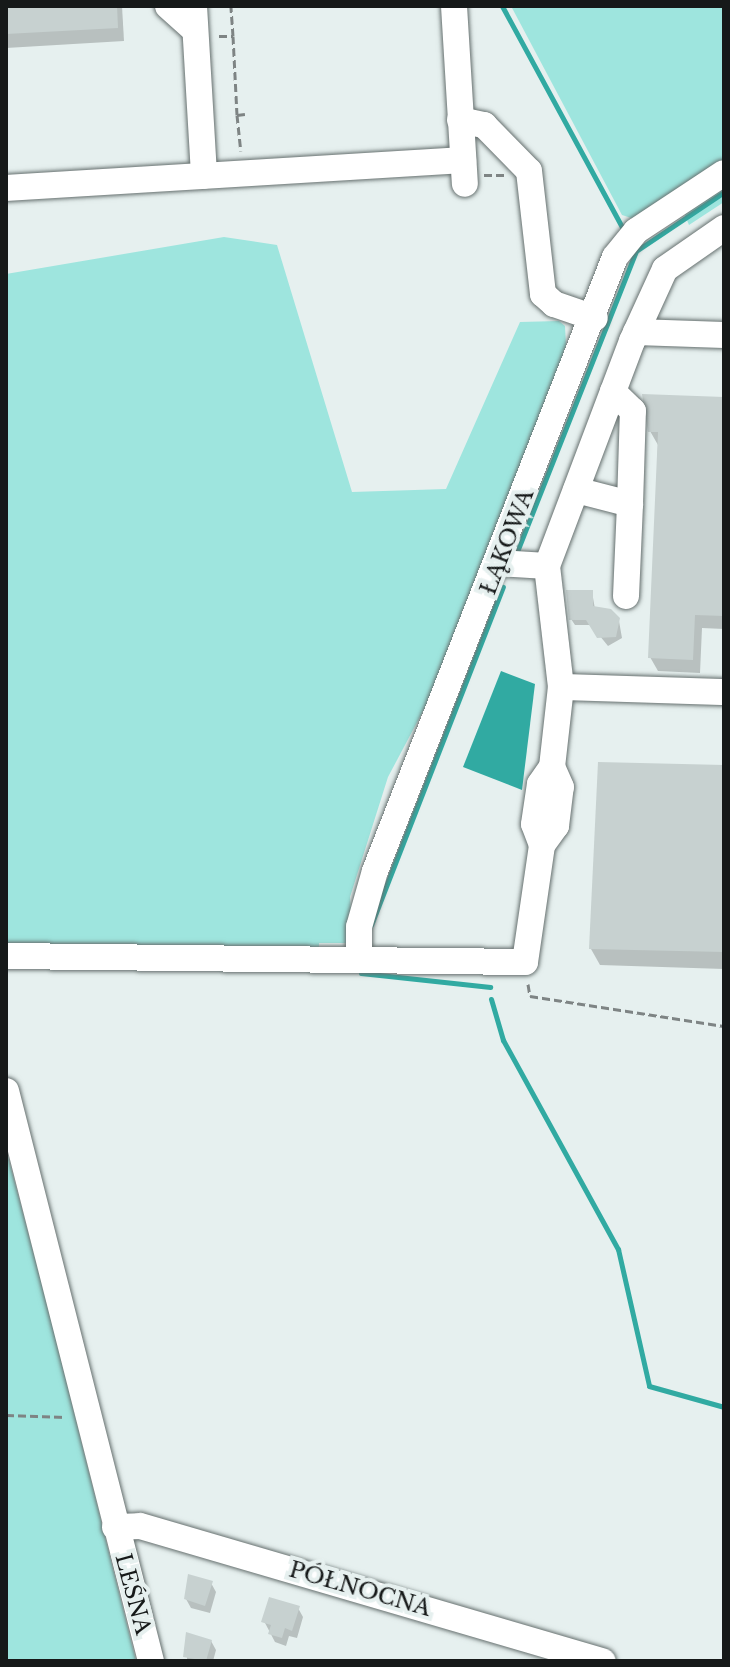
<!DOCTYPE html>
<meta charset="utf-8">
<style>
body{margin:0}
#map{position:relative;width:730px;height:1667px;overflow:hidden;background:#e6f0ef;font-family:"Libre Baskerville",serif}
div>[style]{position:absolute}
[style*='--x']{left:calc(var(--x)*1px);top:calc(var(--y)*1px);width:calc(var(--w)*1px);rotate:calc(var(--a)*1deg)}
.green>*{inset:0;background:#9ee5de}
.water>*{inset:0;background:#31aaa2}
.shadow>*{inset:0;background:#0003}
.stream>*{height:5px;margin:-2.5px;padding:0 2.5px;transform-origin:2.5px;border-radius:2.5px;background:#31aaa2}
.building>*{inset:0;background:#c7d1d0}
.path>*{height:3px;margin-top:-1.5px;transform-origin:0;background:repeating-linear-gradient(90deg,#7e8484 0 8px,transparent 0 12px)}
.roads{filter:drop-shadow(0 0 2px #66706f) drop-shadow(0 0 2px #66706f)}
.minor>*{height:26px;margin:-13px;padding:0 13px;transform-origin:13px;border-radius:13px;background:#fff}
span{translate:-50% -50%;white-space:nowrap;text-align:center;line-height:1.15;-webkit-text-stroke:8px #e6f0ef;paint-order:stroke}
.street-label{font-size:22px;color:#161919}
.frame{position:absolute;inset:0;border:8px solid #161919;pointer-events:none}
</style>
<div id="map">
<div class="green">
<i style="clip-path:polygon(511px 6px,724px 6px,724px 159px,637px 220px,622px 215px)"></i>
<i style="clip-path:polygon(724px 180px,724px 202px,689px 225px,682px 208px)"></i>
<i style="clip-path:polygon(224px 237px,277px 245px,352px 492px,446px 489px,520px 322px,559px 321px,565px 326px,566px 345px,532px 450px,439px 681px,388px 777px,350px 897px,352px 935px,347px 943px,319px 943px,319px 948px,6px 946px,6px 274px)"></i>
<i style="clip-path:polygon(6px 1149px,47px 1304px,136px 1661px,6px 1661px)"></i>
</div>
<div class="water">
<i style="clip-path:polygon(501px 671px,535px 684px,522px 790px,463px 767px)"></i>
</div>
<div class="shadow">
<i style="clip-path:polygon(6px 6px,122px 6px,124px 41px,6px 48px)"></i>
<i style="clip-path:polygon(724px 399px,724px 629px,702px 628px,700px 673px,658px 671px,650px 657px,658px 445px,650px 431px)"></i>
<i style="clip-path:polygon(592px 592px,595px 609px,619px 621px,622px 638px,608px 646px,591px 625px,575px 625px,571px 619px)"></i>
<i style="clip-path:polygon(724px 768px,724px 969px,600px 965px,591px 949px)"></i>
<i style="clip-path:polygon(211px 1583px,216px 1592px,210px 1613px,191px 1608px,186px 1599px)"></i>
<i style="clip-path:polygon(298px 1608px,303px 1617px,297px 1638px,289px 1636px,286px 1646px,275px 1642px,264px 1621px)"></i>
<i style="clip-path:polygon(187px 1634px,211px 1641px,216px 1650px,213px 1661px,187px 1661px)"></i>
</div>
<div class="stream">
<i style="--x:502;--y:6;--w:256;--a:61.5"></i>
<i style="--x:516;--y:554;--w:326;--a:-68.4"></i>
<i style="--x:636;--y:251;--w:106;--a:-33.8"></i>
<i style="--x:371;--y:925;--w:363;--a:-68.7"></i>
<i style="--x:361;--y:973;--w:130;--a:6.2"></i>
<i style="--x:491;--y:999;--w:43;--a:73.7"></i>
<i style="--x:503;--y:1040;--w:239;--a:61.2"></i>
<i style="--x:618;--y:1249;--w:140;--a:77.2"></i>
<i style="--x:649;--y:1386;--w:78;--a:15.6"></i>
</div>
<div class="building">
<i style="clip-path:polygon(6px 6px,117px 6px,118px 28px,6px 34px)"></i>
<i style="clip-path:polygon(642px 394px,724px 397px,724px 616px,695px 615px,693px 660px,648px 658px,658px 432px,648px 432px)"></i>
<i style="clip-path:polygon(566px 590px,593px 590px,593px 606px,611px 609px,620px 618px,616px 637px,597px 638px,586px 620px,569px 620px)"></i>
<i style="clip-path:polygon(598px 762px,724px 765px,724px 952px,589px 949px)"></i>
<i style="clip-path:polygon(188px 1574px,213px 1581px,205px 1606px,184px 1599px)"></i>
<i style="clip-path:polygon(269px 1597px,300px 1606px,292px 1631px,285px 1628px,282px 1638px,268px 1634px,271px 1625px,261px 1622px)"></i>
<i style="clip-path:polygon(186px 1632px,212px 1640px,206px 1661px,183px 1657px)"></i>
</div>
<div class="path">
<i style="--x:219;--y:36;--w:14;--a:0"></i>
<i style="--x:233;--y:36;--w:30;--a:-94"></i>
<i style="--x:233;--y:36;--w:79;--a:87.1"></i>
<i style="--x:237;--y:115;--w:8;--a:-7"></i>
<i style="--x:237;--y:115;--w:36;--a:84"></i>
<i style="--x:484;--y:175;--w:20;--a:0"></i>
<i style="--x:528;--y:984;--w:12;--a:81"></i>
<i style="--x:530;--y:996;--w:196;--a:8.8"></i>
<i style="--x:6;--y:1415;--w:60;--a:1.9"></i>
</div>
<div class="roads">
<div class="minor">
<i style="--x:168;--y:6;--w:36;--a:42"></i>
<i style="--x:194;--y:6;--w:170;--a:86.6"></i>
<i style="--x:454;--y:6;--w:178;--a:86.5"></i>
<i style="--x:460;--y:120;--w:25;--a:12"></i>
<i style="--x:484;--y:125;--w:64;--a:45.6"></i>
<i style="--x:529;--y:171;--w:124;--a:83.5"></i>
<i style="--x:543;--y:294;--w:15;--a:42"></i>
<i style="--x:554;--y:304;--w:43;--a:18.9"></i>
<i style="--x:6;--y:188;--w:458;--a:-3.5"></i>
<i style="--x:636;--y:332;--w:88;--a:2"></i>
<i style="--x:576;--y:490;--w:56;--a:14.5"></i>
<i style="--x:630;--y:504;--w:93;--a:-88.2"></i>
<i style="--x:633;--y:411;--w:28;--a:-136"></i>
<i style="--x:498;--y:563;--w:49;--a:3.5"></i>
<i style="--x:547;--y:566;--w:122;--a:83.4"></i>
<i style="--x:547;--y:566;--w:241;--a:-69.3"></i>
<i style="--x:632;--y:341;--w:79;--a:-65.4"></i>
<i style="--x:665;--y:269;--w:72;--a:-34.8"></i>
<i style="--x:626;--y:596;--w:92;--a:-87.5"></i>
<i style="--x:542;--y:845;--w:22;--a:-111"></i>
<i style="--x:534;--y:824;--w:40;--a:-81.5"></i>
<i style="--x:540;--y:784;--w:21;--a:-55"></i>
<i style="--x:552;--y:767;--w:81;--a:-83.6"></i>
<i style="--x:561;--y:687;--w:163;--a:1.8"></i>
<i style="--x:6;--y:956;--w:519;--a:0.66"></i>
<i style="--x:525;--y:962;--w:118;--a:-81.7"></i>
<i style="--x:542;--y:845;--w:24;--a:-54"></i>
<i style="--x:556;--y:826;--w:39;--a:-83"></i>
<i style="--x:561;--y:787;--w:22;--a:-114"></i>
<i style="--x:359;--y:958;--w:31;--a:-90"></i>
<i style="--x:359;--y:927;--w:58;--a:-74.1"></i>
<i style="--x:375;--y:871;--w:659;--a:-68.65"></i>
<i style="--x:615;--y:257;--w:33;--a:-51"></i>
<i style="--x:636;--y:231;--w:105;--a:-33.4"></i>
<i style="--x:6;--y:1091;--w:588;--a:75.73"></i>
<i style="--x:115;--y:1527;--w:25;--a:-2"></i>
<i style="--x:140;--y:1526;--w:482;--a:16.3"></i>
</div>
</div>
<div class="street-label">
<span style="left:507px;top:542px;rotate:-69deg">ŁĄKOWA</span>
<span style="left:360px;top:1589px;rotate:16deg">PÓŁNOCNA</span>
<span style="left:133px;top:1594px;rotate:75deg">LEŚNA</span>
</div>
<div class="frame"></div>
</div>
